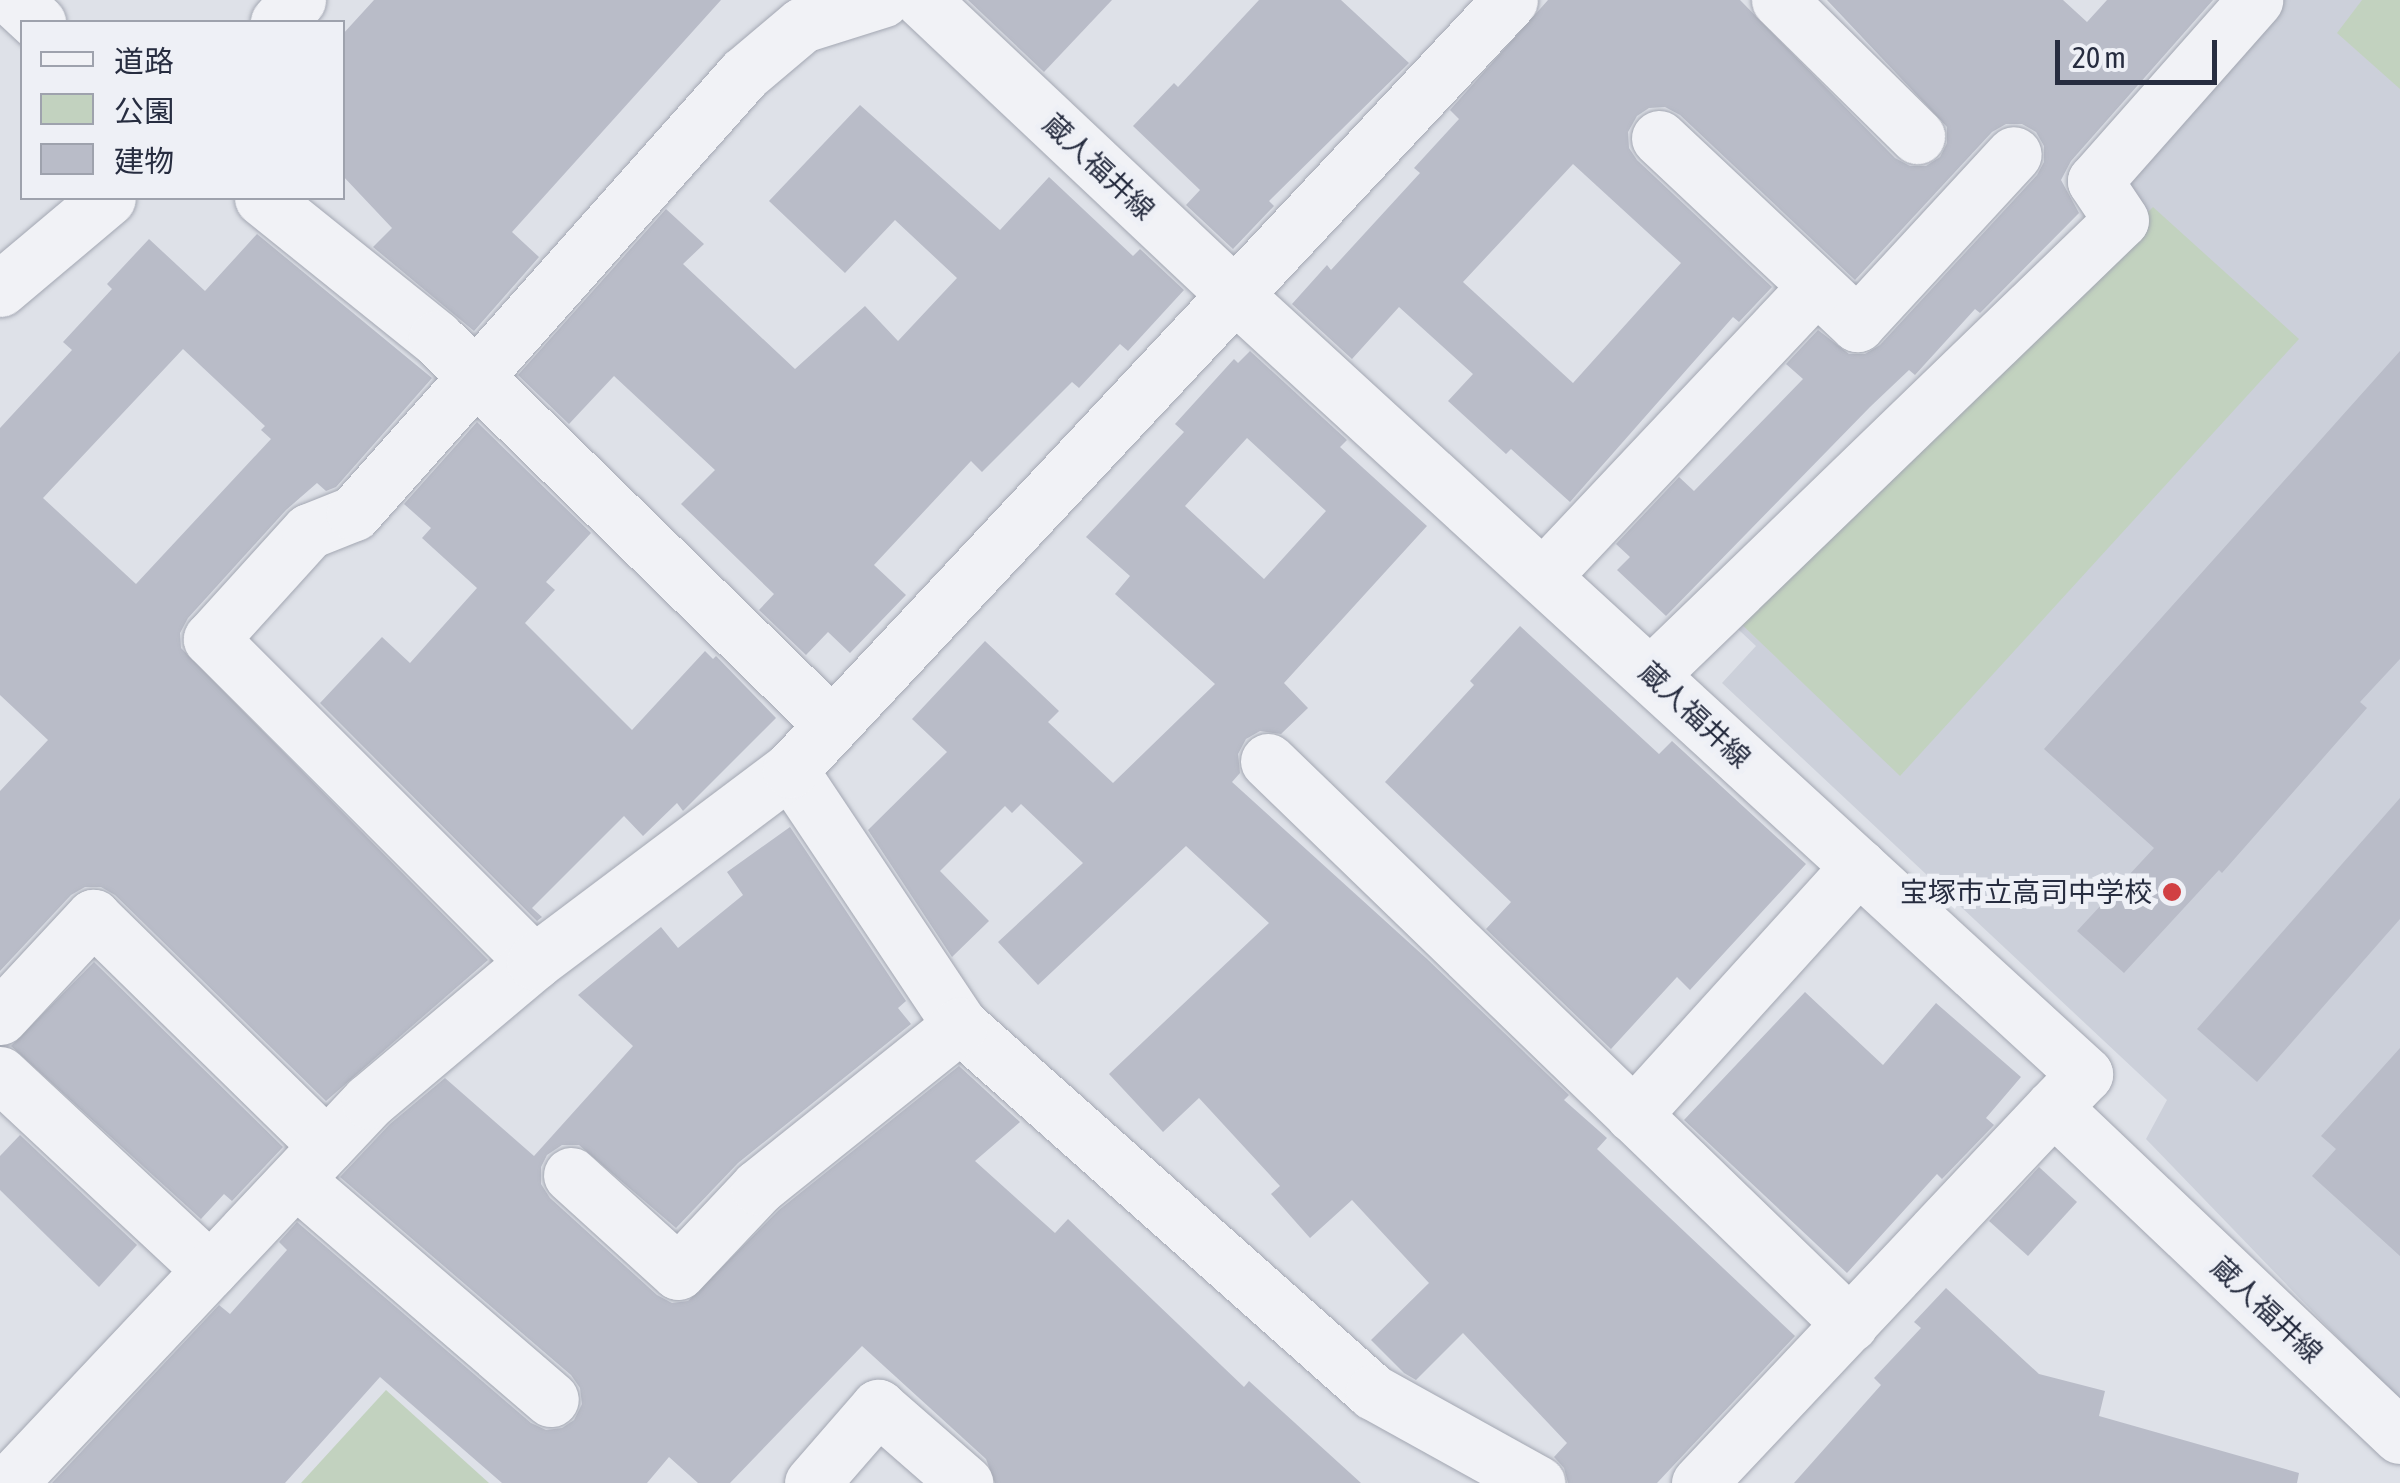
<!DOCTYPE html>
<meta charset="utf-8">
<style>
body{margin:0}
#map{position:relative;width:2400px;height:1483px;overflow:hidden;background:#dee1e8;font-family:"Asap Condensed","Noto Sans JP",sans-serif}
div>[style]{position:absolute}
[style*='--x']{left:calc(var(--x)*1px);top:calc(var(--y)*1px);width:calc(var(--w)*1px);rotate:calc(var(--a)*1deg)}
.built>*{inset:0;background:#ccd0da}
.green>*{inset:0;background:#c2d2bf}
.building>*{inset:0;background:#b9bcc8}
.roads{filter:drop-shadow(0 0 2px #a3a7b2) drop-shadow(0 0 2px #a3a7b2)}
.minor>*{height:55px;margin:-27.5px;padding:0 27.5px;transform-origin:27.5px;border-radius:27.5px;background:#f1f2f6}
.dots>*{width:28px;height:28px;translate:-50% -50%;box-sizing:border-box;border:5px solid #eef0f6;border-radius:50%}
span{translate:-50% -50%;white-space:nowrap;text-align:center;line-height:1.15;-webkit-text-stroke:10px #eef0f6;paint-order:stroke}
.street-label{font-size:28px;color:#272d40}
.poi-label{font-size:28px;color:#272d40}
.right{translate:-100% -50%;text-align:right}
.legend{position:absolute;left:20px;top:20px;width:325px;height:180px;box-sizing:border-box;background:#eef0f6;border:2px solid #9ea2ad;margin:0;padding:12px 18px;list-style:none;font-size:30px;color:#272d40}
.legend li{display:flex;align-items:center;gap:20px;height:50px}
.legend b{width:50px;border:2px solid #9ea2ad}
.scale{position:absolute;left:2055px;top:40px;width:162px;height:45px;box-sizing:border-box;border:5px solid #272d40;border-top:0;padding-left:12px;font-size:30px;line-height:35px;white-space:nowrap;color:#272d40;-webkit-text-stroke:8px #eef0f6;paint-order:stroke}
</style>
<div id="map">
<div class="built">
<i style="clip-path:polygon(2269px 0,2400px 0,2400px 1402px,2146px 1139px,2167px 1100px,1722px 683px,1756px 646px,1725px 617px,2116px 190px)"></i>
</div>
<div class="green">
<i style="clip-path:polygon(2362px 0,2400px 0,2400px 89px,2337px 33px)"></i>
<i style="clip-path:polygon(2153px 207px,2299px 339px,1900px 776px,1736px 619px)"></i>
<i style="clip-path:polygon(386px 1390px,489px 1483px,301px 1483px)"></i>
</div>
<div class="building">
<i style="clip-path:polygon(374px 0,721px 0,512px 232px,539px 257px,474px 331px,373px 247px,392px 228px,342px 175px,342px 35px)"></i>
<i style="clip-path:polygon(968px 0,1112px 0,1044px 72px)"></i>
<i style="clip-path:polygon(1259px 0,1341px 0,1409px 63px,1269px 201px,1274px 206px,1233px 249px,1186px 205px,1200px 190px,1133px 126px,1174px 83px,1178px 87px)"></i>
<i style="clip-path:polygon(evenodd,1548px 0,1740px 0,1895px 158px,1910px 166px,1926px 166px,1940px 157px,1947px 143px,1947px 127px,1827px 0,2063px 0,2087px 22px,2107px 0,2213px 0,2071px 161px,2061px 180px,2079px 213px,1980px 313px,1975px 309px,1915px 375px,1909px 370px,1870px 407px,1666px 616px,1617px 570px,1630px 557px,1616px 544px,1679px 477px,1694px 491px,1803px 379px,1786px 364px,1818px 330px,1849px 354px,1865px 354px,1880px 345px,2037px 175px,2044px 162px,2044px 146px,2036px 132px,2022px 124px,2006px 124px,1992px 132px,1855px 280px,1680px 115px,1665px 107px,1649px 108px,1637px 116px,1628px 132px,1629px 148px,1637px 160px,1772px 287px,1739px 322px,1733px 317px,1570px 502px,1511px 449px,1506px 454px,1448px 401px,1473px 374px,1399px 307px,1352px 359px,1292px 304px,1327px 265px,1331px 270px,1420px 173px,1414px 168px,1459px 119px,1450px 110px,1548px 0,1573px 164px,1681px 263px,1573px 383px,1463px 282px,1573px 164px)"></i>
<i style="clip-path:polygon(860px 105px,1000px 230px,1049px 177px,1133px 256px,1140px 249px,1184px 290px,1128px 351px,1120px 344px,1079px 388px,1072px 382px,982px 472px,971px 461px,874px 565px,906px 595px,850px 653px,828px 632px,806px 655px,759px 610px,774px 594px,681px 504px,715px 470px,614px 376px,569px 424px,518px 375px,666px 209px,704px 244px,683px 264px,795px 369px,865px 306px,898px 341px,957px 278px,895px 220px,845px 273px,769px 201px)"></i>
<i style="clip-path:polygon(evenodd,257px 234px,432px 378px,336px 487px,326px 491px,317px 483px,286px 510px,188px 618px,180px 633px,181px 648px,488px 960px,326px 1101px,115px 895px,101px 887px,85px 887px,71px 895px,0 971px,0 791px,48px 740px,0 695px,0 428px,72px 350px,63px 342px,112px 289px,107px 284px,149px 239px,205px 291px,257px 234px,183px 349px,265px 426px,261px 430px,271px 439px,136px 584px,43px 498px,183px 349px)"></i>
<i style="clip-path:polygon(evenodd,1250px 351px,1347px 440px,1340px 447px,1427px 526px,1284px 683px,1308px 708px,1281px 734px,1260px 731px,1246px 739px,1238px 754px,1240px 773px,1232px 782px,1426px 958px,1569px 1095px,1564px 1100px,1607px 1138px,1597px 1149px,1795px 1336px,1657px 1483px,1568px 1483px,1564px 1468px,1554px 1457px,1567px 1443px,1463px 1333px,1416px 1380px,1404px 1373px,1371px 1340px,1429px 1283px,1352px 1200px,1310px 1238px,1271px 1194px,1280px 1186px,1199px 1098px,1163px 1132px,1109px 1074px,1269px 923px,1186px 846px,1038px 985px,998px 942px,1083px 863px,1021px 804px,1012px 813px,1005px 806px,940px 871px,989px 921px,952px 957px,868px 830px,947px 752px,912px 719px,985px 641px,1059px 711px,1048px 722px,1113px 783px,1215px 684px,1115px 594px,1130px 576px,1086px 537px,1184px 432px,1175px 424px,1234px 359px,1238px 363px,1250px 351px,1247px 438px,1326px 511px,1264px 579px,1185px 506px,1247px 438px)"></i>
<i style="clip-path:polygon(2400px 351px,2400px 659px,2360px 702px,2367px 708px,2222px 873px,2219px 870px,2124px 973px,2077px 931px,2154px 848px,2044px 749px)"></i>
<i style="clip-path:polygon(477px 422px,591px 533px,546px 582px,555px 590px,525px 623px,632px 730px,705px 651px,713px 659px,716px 656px,776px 718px,683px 811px,677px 803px,643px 836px,624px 816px,532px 908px,542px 917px,537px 921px,320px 703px,382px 637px,410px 663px,477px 588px,422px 538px,431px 528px,404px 504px)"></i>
<i style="clip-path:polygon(1520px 626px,1659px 754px,1672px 741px,1806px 864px,1690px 990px,1677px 977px,1611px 1049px,1486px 929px,1511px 902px,1385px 782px,1474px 685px,1470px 681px)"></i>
<i style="clip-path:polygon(2400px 798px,2400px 919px,2257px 1082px,2197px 1029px)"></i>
<i style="clip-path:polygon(790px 827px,906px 1001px,898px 1008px,911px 1024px,738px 1163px,676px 1228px,579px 1145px,562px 1145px,547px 1155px,541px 1167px,541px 1184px,550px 1198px,657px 1295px,672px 1303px,688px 1301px,779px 1210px,959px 1066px,1020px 1122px,975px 1161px,1055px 1233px,1068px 1219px,1244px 1387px,1249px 1381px,1361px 1483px,995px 1483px,986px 1459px,862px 1346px,730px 1483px,698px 1483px,669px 1457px,647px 1483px,502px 1483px,380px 1377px,285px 1483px,52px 1483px,219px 1305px,230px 1314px,287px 1250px,279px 1242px,297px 1222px,531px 1423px,546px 1430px,562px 1428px,574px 1420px,582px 1404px,580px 1388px,571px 1375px,340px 1177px,390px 1124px,445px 1078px,534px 1156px,633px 1046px,578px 995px,661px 927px,678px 948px,743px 895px,727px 872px)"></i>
<i style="clip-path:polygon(94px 962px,283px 1147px,232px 1201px,224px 1194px,201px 1219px,11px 1046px)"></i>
<i style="clip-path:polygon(1805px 992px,1883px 1065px,1936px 1003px,2021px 1077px,1986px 1118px,1994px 1125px,1942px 1179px,1937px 1174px,1847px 1273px,1684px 1120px)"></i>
<i style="clip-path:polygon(2400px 1048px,2400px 1256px,2312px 1176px,2336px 1149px,2321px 1136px)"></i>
<i style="clip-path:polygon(20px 1135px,137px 1245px,99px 1287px,0 1190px,0 1156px)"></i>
<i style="clip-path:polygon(2039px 1167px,2077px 1202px,2028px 1256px,1989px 1221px)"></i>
<i style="clip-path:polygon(1946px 1288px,2039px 1374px,2105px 1391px,2099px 1416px,2299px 1473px,2297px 1483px,1794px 1483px,1881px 1385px,1874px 1378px,1921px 1328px,1914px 1322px)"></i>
</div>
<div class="roads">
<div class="minor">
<i style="--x:14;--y:0;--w:33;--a:43"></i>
<i style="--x:922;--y:0;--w:427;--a:43.3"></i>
<i style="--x:1233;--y:293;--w:1156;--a:42.51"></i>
<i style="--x:2085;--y:1074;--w:46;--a:134.1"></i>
<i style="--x:2053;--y:1107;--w:478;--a:43.5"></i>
<i style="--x:1779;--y:0;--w:194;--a:44.6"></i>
<i style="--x:278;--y:22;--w:30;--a:-48"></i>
<i style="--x:1659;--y:138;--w:272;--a:43.2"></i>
<i style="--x:1857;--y:324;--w:231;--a:-47.3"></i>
<i style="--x:262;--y:198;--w:223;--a:38.8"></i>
<i style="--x:436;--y:338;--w:551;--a:44.34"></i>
<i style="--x:0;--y:289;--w:141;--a:-40.1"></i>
<i style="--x:1543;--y:576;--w:398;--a:-46.7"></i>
<i style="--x:1651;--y:674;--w:653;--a:-44.01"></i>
<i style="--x:2121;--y:220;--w:47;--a:-123.7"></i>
<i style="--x:2095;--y:181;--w:242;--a:-48.5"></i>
<i style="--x:1268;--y:761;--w:810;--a:44.05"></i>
<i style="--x:790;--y:770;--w:306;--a:56.3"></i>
<i style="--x:960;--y:1025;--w:553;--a:41.62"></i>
<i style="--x:1373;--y:1392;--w:188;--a:29"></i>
<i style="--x:534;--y:962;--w:457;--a:-135"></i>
<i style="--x:211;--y:639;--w:146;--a:-47.8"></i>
<i style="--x:309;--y:531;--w:48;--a:-21.8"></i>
<i style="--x:354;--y:513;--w:587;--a:-48.38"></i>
<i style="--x:744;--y:74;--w:76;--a:-40.2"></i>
<i style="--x:802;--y:25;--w:84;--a:-17.4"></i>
<i style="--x:0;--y:1017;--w:137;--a:-47.1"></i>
<i style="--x:93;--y:917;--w:327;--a:44.4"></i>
<i style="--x:0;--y:1074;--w:287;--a:43"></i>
<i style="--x:1633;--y:1115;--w:336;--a:-47.8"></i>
<i style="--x:571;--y:1175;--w:144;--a:42.2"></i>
<i style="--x:678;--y:1272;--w:117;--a:-46.7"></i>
<i style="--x:758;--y:1187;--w:259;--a:-38.7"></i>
<i style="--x:296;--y:1180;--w:336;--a:40.7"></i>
<i style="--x:9;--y:1483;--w:525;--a:-46.7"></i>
<i style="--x:369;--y:1101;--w:216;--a:-40.1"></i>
<i style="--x:534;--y:962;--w:320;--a:-36.9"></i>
<i style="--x:790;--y:770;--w:1054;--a:-46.92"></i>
<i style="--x:812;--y:1483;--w:101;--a:-49"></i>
<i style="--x:878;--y:1407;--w:116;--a:41.1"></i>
<i style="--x:1699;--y:1483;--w:516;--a:-46.73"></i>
</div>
</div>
<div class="dots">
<i style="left:2172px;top:892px;background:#d14043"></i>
</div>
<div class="street-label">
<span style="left:1099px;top:167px;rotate:43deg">蔵人福井線</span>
<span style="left:1695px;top:715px;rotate:43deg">蔵人福井線</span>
<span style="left:2267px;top:1310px;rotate:43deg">蔵人福井線</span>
</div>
<div class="poi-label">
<span class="right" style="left:2152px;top:892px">宝塚市立高司中学校</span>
</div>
<ul class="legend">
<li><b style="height:12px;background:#f1f2f6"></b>道路</li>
<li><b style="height:28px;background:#c2d2bf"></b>公園</li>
<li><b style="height:28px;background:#b9bcc8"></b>建物</li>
</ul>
<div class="scale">20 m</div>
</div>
